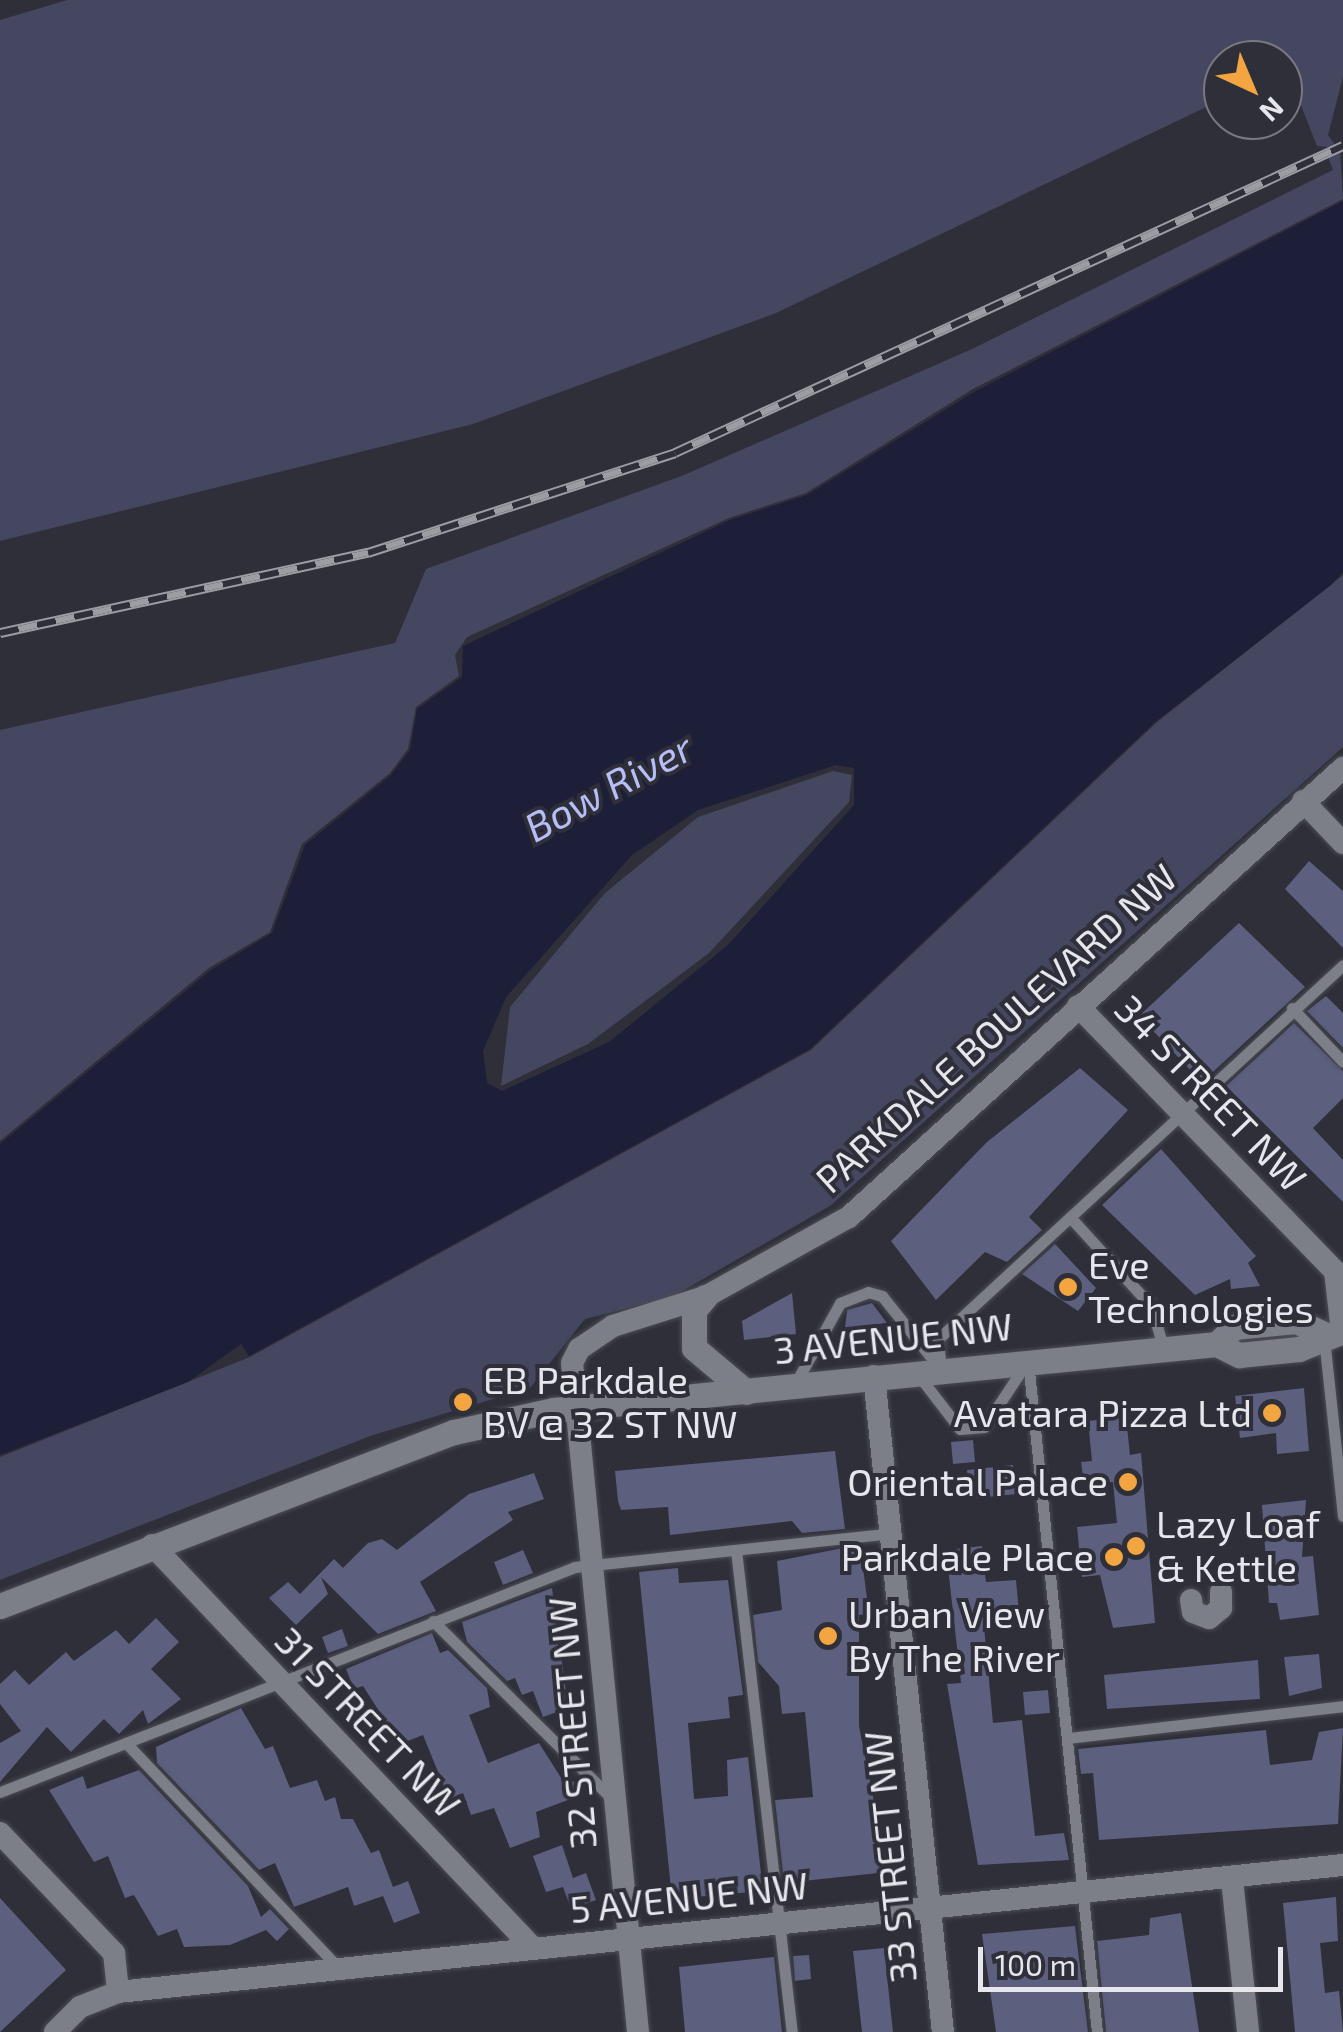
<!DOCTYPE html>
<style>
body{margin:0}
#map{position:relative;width:1343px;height:2032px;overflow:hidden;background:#2e2f38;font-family:"Exo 2",sans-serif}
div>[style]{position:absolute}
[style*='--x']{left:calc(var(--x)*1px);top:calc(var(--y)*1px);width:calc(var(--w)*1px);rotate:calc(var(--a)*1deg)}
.green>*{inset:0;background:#44475f}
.water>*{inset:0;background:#1d1e38}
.building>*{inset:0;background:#5c5f7e}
.roads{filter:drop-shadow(0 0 2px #4c4d54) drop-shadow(0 0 2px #4c4d54)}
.service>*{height:11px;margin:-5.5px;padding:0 5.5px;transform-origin:5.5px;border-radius:5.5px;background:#7c7e88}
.minor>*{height:22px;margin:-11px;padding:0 11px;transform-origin:11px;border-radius:11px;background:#7c7e88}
.secondary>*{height:25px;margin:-12.5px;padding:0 12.5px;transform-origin:12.5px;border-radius:12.5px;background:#7c7e88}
.rail>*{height:10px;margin-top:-5px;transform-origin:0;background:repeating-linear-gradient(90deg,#2e2f38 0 19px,#9c9ca3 0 38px);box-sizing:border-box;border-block:2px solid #9c9ca3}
.dots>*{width:28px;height:28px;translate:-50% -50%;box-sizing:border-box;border:5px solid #2e2f38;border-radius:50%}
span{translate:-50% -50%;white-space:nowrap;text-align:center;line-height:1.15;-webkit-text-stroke:8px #2e2f38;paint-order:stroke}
.street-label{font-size:38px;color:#e6e6ec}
.poi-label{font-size:38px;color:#e6e6ec}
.left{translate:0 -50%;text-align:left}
.right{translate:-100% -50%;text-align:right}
.water-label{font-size:40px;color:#b7bdf6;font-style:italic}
.north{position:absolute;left:1203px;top:40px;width:100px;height:100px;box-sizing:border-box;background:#2e2f38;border:2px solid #787880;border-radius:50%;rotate:136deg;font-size:28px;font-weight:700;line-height:40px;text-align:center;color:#e6e6ec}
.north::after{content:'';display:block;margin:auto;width:35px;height:45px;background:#f2a540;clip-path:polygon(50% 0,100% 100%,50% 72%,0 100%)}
.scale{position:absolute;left:978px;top:1947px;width:305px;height:45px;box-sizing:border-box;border:5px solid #e6e6ec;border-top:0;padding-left:12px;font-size:30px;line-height:35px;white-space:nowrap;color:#e6e6ec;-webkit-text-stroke:8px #2e2f38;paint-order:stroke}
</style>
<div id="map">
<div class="green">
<i style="clip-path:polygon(67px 0,1343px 0,1343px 77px,1328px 135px,1337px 148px,1317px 146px,1283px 60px,1223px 60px,1223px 99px,776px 313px,473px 424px,0 541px,0 20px)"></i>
<i style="clip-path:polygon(1340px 151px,1343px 199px,973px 389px,806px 493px,729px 518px,467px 637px,455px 655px,459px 676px,416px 707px,408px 749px,390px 773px,302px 844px,270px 932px,209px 968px,0 1141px,0 730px,395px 643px,426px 569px,684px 475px,972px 349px,1333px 170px,1328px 157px)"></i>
<i style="clip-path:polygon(1343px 575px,1343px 747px,830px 1206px,672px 1297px,585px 1319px,530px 1388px,373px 1435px,0 1580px,0 1457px,250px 1357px,811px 1050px,1156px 723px)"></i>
<i style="clip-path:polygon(833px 771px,852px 775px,849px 802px,709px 953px,588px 1044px,501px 1086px,510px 1007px,605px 893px,698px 817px)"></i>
</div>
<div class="water">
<i style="clip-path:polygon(evenodd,1343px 201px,1343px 572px,1331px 585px,1155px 722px,810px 1049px,249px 1356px,241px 1344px,188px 1382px,0 1455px,0 1144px,211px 970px,272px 933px,305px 845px,391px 775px,410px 750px,417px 709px,462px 677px,463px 646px,730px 520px,807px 495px,974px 392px,1343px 201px,836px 765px,854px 768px,854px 805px,728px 945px,609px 1042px,502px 1091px,487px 1083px,483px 1051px,506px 997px,632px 855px,698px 810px,836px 765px)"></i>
</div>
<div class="building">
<i style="clip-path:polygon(1309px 861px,1343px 891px,1343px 948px,1285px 889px)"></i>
<i style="clip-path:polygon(1239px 923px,1305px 987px,1202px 1082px,1139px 1016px)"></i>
<i style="clip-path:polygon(1326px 996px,1343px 1013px,1343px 1048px,1307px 1011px)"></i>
<i style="clip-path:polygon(1294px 1023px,1343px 1071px,1343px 1098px,1313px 1128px,1343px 1160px,1343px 1202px,1226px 1086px)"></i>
<i style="clip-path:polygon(1080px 1068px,1128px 1110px,1029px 1217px,1042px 1230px,1007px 1262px,985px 1252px,936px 1300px,891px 1241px,987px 1142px)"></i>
<i style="clip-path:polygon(1161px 1149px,1256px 1256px,1248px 1263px,1260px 1286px,1231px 1289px,1230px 1279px,1195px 1295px,1102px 1205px)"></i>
<i style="clip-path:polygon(1055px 1244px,1096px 1288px,1078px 1311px,1022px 1274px)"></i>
<i style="clip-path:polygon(792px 1293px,796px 1334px,744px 1340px,742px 1321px)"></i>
<i style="clip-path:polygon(872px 1303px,887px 1323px,845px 1328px,847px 1310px)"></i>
<i style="clip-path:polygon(1304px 1388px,1309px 1451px,1277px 1454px,1276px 1433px,1240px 1438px,1235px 1396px)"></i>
<i style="clip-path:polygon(1126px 1417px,1130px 1455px,1141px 1453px,1155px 1623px,1113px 1628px,1100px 1575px,1082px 1577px,1077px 1527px,1117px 1523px,1113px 1482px,1084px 1484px,1081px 1462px,1092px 1461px,1088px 1421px)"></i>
<i style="clip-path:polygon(973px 1440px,975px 1462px,953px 1464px,951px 1442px)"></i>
<i style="clip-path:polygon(835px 1451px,845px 1529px,802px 1533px,792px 1521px,670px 1535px,668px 1507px,621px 1510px,618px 1501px,615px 1471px)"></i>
<i style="clip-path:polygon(1013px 1465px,1016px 1494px,970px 1499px,967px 1470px)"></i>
<i style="clip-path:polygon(534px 1473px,544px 1499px,508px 1512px,513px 1520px,420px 1582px,436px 1611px,378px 1634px,321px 1577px,328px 1594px,296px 1625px,269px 1598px,288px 1582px,300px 1594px,334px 1559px,343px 1568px,368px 1543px,382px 1539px,397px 1550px,469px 1494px)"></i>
<i style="clip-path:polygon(1306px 1500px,1302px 1557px,1313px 1556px,1319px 1615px,1280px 1620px,1277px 1603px,1269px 1603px,1262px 1505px)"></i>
<i style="clip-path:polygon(982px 1546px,986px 1582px,1016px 1580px,1020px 1623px,984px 1626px,993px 1723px,1022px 1720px,1035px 1836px,1064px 1833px,1069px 1860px,978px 1865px,947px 1684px,961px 1683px,946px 1550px)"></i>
<i style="clip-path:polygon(848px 1547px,861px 1552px,869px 1614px,859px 1615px,859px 1726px,888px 1872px,784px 1883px,775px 1800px,813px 1797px,805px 1712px,782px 1714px,779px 1686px,758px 1662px,753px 1615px,782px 1610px,777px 1561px)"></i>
<i style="clip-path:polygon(523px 1550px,533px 1573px,503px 1585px,494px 1562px)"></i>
<i style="clip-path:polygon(678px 1568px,679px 1583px,728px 1580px,743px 1695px,728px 1697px,730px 1718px,688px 1723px,694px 1799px,728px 1796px,727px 1760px,748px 1757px,763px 1891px,672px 1899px,639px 1572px)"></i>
<i style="clip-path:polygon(552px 1588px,568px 1708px,543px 1717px,533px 1691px,522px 1695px,515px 1678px,507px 1681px,467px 1642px,462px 1622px)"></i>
<i style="clip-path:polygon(156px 1618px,179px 1642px,151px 1669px,181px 1699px,148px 1724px,143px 1710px,119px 1734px,104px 1719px,71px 1752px,47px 1727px,0 1782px,0 1743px,21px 1731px,0 1704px,0 1684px,15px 1670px,29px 1685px,66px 1652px,74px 1661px,116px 1630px,129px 1644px)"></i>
<i style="clip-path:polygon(342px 1629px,348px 1646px,328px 1653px,322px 1637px)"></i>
<i style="clip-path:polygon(432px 1633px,440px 1653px,448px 1650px,487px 1688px,490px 1707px,469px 1715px,488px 1763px,539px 1743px,565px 1784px,576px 1781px,581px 1795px,536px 1812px,540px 1837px,510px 1848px,494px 1808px,471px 1815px,463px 1793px,449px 1799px,423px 1735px,400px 1744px,363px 1686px,354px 1689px,346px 1669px)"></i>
<i style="clip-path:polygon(1319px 1654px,1322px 1688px,1289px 1696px,1284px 1657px)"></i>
<i style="clip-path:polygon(1258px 1660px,1260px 1699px,1107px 1709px,1104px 1675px)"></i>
<i style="clip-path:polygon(1048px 1690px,1050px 1713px,1025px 1715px,1023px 1692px)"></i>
<i style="clip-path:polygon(241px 1708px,265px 1749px,273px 1746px,290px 1788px,317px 1780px,325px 1801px,335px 1797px,341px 1819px,353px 1819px,371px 1853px,379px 1850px,393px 1887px,408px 1881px,420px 1913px,394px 1923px,383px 1896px,354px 1906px,348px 1887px,294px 1907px,275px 1863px,259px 1870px,157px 1763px,156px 1747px)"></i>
<i style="clip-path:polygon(1343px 1728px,1338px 1824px,1099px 1840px,1093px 1773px,1081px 1774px,1078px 1749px,1266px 1730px,1270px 1765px,1312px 1760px,1319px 1732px)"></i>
<i style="clip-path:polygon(139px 1770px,248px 1886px,261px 1917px,270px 1909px,289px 1929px,277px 1941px,266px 1930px,230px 1945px,184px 1947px,177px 1929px,158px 1936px,134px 1895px,125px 1898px,108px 1856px,94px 1862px,49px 1790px,83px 1776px,87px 1789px)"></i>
<i style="clip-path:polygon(562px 1845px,573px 1878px,586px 1873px,596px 1900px,571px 1909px,563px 1887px,546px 1892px,533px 1856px)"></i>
<i style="clip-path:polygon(1336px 1897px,1338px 1941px,1320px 1943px,1325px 1993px,1339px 1991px,1343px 2032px,1295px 2032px,1283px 1903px)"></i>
<i style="clip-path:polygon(0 1898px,66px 1970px,0 2032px)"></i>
<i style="clip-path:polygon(1181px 1913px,1199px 2032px,1106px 2032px,1097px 1941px,1149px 1935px,1150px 1918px)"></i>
<i style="clip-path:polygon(1075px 1926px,1088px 2032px,996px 2032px,982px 1934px)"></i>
<i style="clip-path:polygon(884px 1948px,893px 2032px,862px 2032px,853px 1951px)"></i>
<i style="clip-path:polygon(809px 1955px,811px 1979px,795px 1981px,793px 1956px)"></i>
<i style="clip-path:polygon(774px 1957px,782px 2032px,685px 2032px,679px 1967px)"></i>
</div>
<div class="roads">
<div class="service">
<i style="--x:1292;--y:1008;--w:74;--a:46.6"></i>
<i style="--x:1070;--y:1217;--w:120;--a:47.7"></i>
<i style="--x:1151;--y:1306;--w:46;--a:73.5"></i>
<i style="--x:1324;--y:1338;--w:179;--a:83.9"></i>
<i style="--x:1028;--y:1361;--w:675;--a:84.13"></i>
<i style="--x:941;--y:1369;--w:30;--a:-96"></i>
<i style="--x:938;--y:1339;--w:551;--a:-42.72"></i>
<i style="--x:919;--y:1376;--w:67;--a:52.3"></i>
<i style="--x:960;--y:1429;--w:24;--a:-5"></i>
<i style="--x:984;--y:1427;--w:74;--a:-56.5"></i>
<i style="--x:795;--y:1384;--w:93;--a:-60.9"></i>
<i style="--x:840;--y:1303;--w:30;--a:-21"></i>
<i style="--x:868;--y:1292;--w:15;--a:16"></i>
<i style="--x:882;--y:1296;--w:90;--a:51.3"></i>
<i style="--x:736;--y:1550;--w:485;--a:83.4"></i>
<i style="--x:433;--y:1621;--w:255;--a:44.8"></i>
<i style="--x:1068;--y:1738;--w:277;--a:-6.6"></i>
<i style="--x:126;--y:1743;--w:311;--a:46.6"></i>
<i style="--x:0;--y:1792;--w:617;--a:-21.37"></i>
<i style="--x:575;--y:1567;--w:318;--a:-6.1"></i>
</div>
<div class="minor">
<i style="--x:1303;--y:801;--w:58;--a:46.4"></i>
<i style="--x:1078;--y:1006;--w:369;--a:45.9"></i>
<i style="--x:1335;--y:1271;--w:61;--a:83.5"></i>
<i style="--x:874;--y:1376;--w:660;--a:84"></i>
<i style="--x:152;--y:1545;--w:555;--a:46.61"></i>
<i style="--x:1191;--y:1600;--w:12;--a:81"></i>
<i style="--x:1193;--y:1612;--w:17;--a:21"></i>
<i style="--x:1209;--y:1618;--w:16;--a:-40"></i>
<i style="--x:1221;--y:1608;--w:16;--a:-90"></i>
<i style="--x:0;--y:1833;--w:166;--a:46.5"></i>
<i style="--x:114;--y:1953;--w:39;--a:84"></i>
<i style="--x:1232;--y:1879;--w:154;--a:84"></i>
<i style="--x:55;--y:2032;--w:35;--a:-45"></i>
<i style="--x:80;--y:2007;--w:41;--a:-21.5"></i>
<i style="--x:118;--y:1992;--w:1232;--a:-5.92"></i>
<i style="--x:638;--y:2032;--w:672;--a:-95.63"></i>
<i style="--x:572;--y:1363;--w:16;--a:-63"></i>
<i style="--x:579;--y:1349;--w:41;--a:-34.1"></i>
<i style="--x:613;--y:1326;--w:96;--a:-17.5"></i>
<i style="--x:705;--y:1297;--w:165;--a:-29.1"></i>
<i style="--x:849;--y:1217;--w:668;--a:-42.27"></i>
</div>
<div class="secondary">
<i style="--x:705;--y:1297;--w:17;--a:130"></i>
<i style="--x:694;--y:1310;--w:38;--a:90"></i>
<i style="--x:694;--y:1348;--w:68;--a:40.2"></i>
<i style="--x:1217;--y:1344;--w:24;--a:-45"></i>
<i style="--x:1234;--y:1327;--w:62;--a:-5.5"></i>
<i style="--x:1296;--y:1321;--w:31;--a:25"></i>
<i style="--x:0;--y:1606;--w:486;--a:-21"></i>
<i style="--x:454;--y:1432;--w:101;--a:-12.5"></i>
<i style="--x:553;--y:1410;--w:667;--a:-5.68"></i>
<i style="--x:1217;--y:1344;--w:25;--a:27"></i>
<i style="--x:1239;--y:1355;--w:60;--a:-5.7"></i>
<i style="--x:1299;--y:1349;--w:48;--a:-22.2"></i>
</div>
</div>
<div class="rail">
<i style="--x:0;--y:633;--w:377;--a:-12.3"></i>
<i style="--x:368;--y:553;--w:323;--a:-18"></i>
<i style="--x:675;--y:453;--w:735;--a:-24.68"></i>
</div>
<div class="dots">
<i style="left:1068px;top:1287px;background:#f2a540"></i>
<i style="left:463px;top:1402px;background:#f2a540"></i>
<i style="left:1272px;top:1413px;background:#f2a540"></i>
<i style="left:1128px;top:1482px;background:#f2a540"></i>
<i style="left:1136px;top:1546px;background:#f2a540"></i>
<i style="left:1114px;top:1557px;background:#f2a540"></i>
<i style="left:828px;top:1636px;background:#f2a540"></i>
</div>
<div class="street-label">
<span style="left:996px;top:1028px;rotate:-42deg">PARKDALE BOULEVARD NW</span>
<span style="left:1211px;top:1093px;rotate:46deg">34 STREET NW</span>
<span style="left:893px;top:1338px;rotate:-6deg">3 AVENUE NW</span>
<span style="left:368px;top:1722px;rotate:46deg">31 STREET NW</span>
<span style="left:572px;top:1723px;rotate:-95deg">32 STREET NW</span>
<span style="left:890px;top:1857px;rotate:-96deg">33 STREET NW</span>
<span style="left:689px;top:1897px;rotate:-6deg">5 AVENUE NW</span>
</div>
<div class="poi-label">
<span class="left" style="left:1088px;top:1287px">Eve<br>Technologies</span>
<span class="left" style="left:483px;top:1402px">EB Parkdale<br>BV @ 32 ST NW</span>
<span class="right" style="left:1252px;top:1413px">Avatara Pizza Ltd</span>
<span class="right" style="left:1108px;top:1482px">Oriental Palace</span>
<span class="left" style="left:1156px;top:1546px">Lazy Loaf<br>&amp; Kettle</span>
<span class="right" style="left:1094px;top:1557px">Parkdale Place</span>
<span class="left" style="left:848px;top:1636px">Urban View<br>By The River</span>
</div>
<div class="water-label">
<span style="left:608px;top:786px;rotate:-28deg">Bow River</span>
</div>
<div class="north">N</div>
<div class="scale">100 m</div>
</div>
